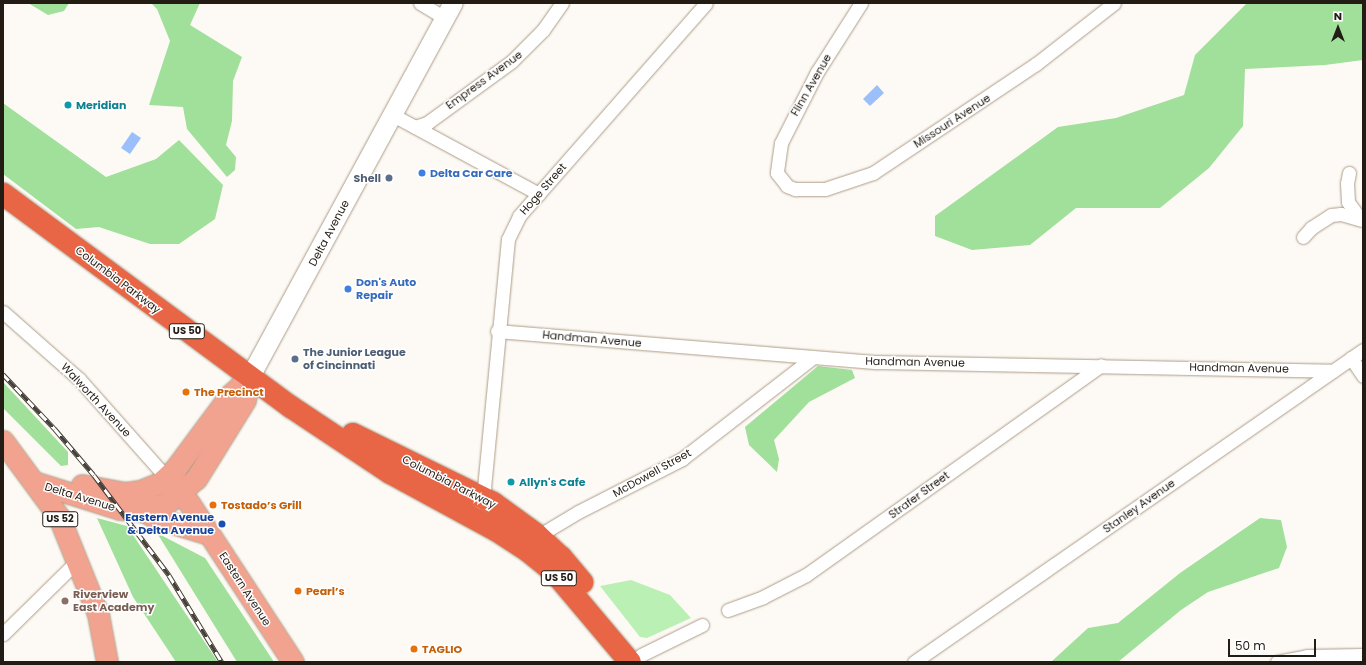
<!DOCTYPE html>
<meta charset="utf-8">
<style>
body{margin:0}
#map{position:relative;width:1366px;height:665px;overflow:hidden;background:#fdfaf5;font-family:Poppins,sans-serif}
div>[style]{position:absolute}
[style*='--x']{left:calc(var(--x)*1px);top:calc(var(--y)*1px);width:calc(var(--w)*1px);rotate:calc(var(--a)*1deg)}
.green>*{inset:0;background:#baf0b4}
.forest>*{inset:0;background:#a0e09a}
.water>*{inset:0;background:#9bbffa}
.roads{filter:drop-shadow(0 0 1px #ad9c87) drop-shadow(0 0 1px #ad9c87)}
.street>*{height:13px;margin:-6.5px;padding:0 6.5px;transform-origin:6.5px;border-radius:6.5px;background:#fff}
.secondary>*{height:19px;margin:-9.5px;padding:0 9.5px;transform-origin:9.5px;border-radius:9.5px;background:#fff}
.primary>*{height:21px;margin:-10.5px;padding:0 10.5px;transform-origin:10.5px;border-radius:10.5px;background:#f1a390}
.highway>*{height:22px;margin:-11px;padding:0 11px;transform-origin:11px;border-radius:11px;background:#e86646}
.rail>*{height:4.5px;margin-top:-2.25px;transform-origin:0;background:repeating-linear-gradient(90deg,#fff 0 9px,#443f37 0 18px);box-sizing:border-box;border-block:1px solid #443f37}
.dots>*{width:11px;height:11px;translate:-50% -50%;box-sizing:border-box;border:2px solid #fff;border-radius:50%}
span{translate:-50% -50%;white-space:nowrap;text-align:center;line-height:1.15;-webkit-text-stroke:3px #fff;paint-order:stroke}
.shield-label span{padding:1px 3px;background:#fff;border:1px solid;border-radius:3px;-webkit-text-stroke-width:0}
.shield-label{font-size:10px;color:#221c14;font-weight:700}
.street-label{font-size:11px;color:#221c14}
.culture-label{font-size:11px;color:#0d838f;font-weight:700}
.left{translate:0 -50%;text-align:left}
.shop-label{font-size:11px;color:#366cbe;font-weight:700}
.service-label{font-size:11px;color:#4e5e75;font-weight:700}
.right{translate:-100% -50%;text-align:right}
.food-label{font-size:11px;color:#c56008;font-weight:700}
.transit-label{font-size:11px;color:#164399;font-weight:700}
.education-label{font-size:11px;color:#785e54;font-weight:700}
.frame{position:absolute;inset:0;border:4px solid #221c14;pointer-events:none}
.north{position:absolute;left:1318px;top:8px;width:40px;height:40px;-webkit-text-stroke:3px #fff;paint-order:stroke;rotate:0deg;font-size:11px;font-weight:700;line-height:16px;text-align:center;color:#221c14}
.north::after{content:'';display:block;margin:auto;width:14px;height:18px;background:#221c14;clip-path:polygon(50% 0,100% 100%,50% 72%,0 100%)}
.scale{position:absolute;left:1228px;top:639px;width:88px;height:18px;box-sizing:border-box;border:2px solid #221c14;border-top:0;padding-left:5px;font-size:12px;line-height:14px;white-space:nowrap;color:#221c14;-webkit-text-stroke:3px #fff;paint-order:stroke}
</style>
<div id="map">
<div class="green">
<i style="clip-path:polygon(631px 580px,670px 595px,691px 618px,647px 638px,640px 637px,600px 586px)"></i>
</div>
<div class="forest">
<i style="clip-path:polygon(28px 3px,69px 3px,64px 11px,48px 15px)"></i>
<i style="clip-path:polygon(151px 3px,200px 3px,190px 25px,242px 57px,233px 81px,232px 121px,226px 145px,236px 157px,235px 170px,227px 177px,187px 129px,183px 107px,149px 105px,170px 41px,157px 9px)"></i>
<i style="clip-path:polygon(1247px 3px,1363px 3px,1363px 60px,1325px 65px,1245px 69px,1243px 126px,1209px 168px,1160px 208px,1076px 208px,1030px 245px,972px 250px,935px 236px,935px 216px,1058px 127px,1116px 118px,1184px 95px,1195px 55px)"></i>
<i style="clip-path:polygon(3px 103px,106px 177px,156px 159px,179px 140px,223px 185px,215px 219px,179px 244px,150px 244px,99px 227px,76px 229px,3px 174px)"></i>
<i style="clip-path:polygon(818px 366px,852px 370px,855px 378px,809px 402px,774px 440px,779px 459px,777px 472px,749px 445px,745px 427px)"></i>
<i style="clip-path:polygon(3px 382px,68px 452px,68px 465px,61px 466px,3px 408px)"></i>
<i style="clip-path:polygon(97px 518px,127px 526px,218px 662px,176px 662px,133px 597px)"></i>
<i style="clip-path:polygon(1260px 518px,1281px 520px,1287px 547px,1279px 568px,1208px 592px,1181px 610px,1118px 662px,1051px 662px,1088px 628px,1118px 623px,1180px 573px)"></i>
<i style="clip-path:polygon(157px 533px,205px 558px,274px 662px,237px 662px)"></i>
</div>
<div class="water">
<i style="clip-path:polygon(877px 85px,884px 93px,870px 106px,863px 99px)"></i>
<i style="clip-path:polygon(132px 132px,141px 138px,130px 154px,121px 148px)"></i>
</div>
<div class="roads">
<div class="street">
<i style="--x:420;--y:3;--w:29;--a:31"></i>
<i style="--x:861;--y:3;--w:82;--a:122.5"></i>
<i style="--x:817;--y:72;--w:80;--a:116.9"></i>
<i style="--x:781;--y:143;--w:30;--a:98"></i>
<i style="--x:777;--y:173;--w:16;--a:52"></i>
<i style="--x:787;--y:186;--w:9;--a:21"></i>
<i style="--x:795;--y:189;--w:30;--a:0"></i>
<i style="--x:825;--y:189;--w:51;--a:-18.4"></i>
<i style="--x:873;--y:173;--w:196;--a:-33.8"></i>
<i style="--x:1036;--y:64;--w:99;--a:-38"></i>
<i style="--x:391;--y:114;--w:168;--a:28.4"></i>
<i style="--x:415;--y:127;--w:13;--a:-18"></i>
<i style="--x:427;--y:123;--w:105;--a:-36.1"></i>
<i style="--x:512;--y:61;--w:44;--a:-45"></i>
<i style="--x:543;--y:30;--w:33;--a:-55"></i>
<i style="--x:1349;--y:173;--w:10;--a:101"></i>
<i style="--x:1347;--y:183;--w:19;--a:87"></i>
<i style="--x:1348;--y:202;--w:22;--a:54"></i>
<i style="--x:1303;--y:237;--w:12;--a:-48"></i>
<i style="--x:1311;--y:228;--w:24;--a:-33"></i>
<i style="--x:1331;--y:215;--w:10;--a:-6"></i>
<i style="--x:1341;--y:214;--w:19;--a:16"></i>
<i style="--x:3;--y:312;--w:101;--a:41.4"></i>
<i style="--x:79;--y:379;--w:132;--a:48.4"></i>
<i style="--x:497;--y:331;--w:381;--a:4.7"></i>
<i style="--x:877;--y:362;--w:456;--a:1.1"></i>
<i style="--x:1351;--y:358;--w:22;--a:56"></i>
<i style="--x:477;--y:502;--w:16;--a:-63"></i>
<i style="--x:484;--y:488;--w:250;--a:-84.5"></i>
<i style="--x:508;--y:239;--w:25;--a:-64"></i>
<i style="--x:519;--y:216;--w:283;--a:-48.7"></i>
<i style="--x:533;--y:539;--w:52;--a:-31"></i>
<i style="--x:578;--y:512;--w:117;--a:-27"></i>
<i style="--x:682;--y:459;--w:165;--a:-37.8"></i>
<i style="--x:728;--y:610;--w:37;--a:-20"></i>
<i style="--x:763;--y:597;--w:48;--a:-27.1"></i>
<i style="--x:806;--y:575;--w:362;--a:-35.4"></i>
<i style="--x:3;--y:634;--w:105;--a:-44.6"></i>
<i style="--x:641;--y:655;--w:68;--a:-26.2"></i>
<i style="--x:914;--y:662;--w:547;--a:-34.79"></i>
<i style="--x:1277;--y:662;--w:31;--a:-11"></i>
<i style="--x:1307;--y:656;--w:56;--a:-1"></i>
</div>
<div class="secondary">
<i style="--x:249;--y:378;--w:427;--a:-61.5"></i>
</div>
<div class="primary">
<i style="--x:3;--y:441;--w:94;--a:53.6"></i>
<i style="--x:59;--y:517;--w:105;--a:68.1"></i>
<i style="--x:98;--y:614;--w:49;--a:79.4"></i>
<i style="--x:34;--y:482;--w:90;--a:17.4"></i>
<i style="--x:120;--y:509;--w:23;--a:5"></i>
<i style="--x:143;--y:511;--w:25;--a:-18"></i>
<i style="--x:167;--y:503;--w:38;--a:-40"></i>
<i style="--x:196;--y:479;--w:93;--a:-58.2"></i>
<i style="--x:245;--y:400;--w:22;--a:-80"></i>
<i style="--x:171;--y:483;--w:27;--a:48"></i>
<i style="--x:189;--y:503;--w:190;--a:56.8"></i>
<i style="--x:82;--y:485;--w:44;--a:10.5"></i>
<i style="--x:125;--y:493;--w:15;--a:-8"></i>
<i style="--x:140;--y:491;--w:22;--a:-22"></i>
<i style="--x:160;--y:483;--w:21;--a:-43"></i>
<i style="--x:175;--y:469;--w:92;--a:-53.4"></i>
<i style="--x:230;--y:395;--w:25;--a:-42"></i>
<i style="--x:143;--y:511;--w:15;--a:28"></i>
<i style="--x:156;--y:518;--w:55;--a:16.8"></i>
</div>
<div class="highway">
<i style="--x:3;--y:194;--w:358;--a:36.5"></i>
<i style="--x:291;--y:407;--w:118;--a:33.6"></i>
<i style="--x:389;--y:472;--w:122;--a:28.5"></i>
<i style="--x:496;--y:530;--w:38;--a:33"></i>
<i style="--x:528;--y:551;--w:35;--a:39"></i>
<i style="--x:555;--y:573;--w:116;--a:49.9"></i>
<i style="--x:353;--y:434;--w:156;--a:26.2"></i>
<i style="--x:493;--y:503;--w:54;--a:36"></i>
<i style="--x:537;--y:535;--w:33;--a:43"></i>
<i style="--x:561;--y:557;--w:33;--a:50"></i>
</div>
</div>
<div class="rail">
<i style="--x:3;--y:374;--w:76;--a:46.6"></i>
<i style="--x:55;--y:429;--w:60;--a:49.7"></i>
<i style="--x:94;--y:475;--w:125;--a:53.1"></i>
<i style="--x:169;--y:575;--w:102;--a:58.7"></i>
</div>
<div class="dots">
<i style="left:68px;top:105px;background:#0f9aa8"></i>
<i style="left:422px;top:173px;background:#3f7fe0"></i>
<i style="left:389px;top:178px;background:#5c6f8a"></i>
<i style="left:348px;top:289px;background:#3f7fe0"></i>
<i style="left:295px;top:359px;background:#5c6f8a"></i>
<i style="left:186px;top:392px;background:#e8710a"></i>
<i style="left:511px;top:482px;background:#0f9aa8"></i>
<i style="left:213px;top:505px;background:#e8710a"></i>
<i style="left:222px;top:524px;background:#1a4fb4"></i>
<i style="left:298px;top:591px;background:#e8710a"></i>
<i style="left:65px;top:601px;background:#8d6e63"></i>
<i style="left:414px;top:649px;background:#e8710a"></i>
</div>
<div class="shield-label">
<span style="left:187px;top:331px">US 50</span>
<span style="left:60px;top:519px">US 52</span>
<span style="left:559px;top:578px">US 50</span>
</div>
<div class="street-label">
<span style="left:484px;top:80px;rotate:-36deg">Empress Avenue</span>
<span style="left:811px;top:85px;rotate:-60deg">Flinn Avenue</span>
<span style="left:952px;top:121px;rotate:-33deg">Missouri Avenue</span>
<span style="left:543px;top:189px;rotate:-49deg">Hoge Street</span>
<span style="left:329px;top:233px;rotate:-62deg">Delta Avenue</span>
<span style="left:118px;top:280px;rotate:37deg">Columbia Parkway</span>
<span style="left:592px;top:339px;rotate:5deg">Handman Avenue</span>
<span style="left:915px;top:362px;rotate:1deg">Handman Avenue</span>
<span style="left:1239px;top:368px;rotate:1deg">Handman Avenue</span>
<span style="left:96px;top:400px;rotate:47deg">Walworth Avenue</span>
<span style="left:652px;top:473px;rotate:-29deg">McDowell Street</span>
<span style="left:449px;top:482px;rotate:27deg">Columbia Parkway</span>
<span style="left:919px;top:495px;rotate:-36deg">Strafer Street</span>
<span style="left:80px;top:497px;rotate:17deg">Delta Avenue</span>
<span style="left:1139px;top:506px;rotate:-35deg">Stanley Avenue</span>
<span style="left:245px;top:589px;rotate:57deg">Eastern Avenue</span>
</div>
<div class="culture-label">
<span class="left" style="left:76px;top:105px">Meridian</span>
<span class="left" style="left:519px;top:482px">Allyn's Cafe</span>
</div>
<div class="shop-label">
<span class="left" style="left:430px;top:173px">Delta Car Care</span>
<span class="left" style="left:356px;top:289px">Don's Auto<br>Repair</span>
</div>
<div class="service-label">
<span class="right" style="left:381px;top:178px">Shell</span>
<span class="left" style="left:303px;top:359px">The Junior League<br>of Cincinnati</span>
</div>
<div class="food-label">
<span class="left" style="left:194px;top:392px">The Precinct</span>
<span class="left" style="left:221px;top:505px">Tostado’s Grill</span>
<span class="left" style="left:306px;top:591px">Pearl’s</span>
<span class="left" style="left:422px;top:649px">TAGLIO</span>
</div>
<div class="transit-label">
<span class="right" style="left:214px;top:524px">Eastern Avenue<br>&amp; Delta Avenue</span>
</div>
<div class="education-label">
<span class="left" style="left:73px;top:601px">Riverview<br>East Academy</span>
</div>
<div class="frame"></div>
<div class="north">N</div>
<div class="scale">50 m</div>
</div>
